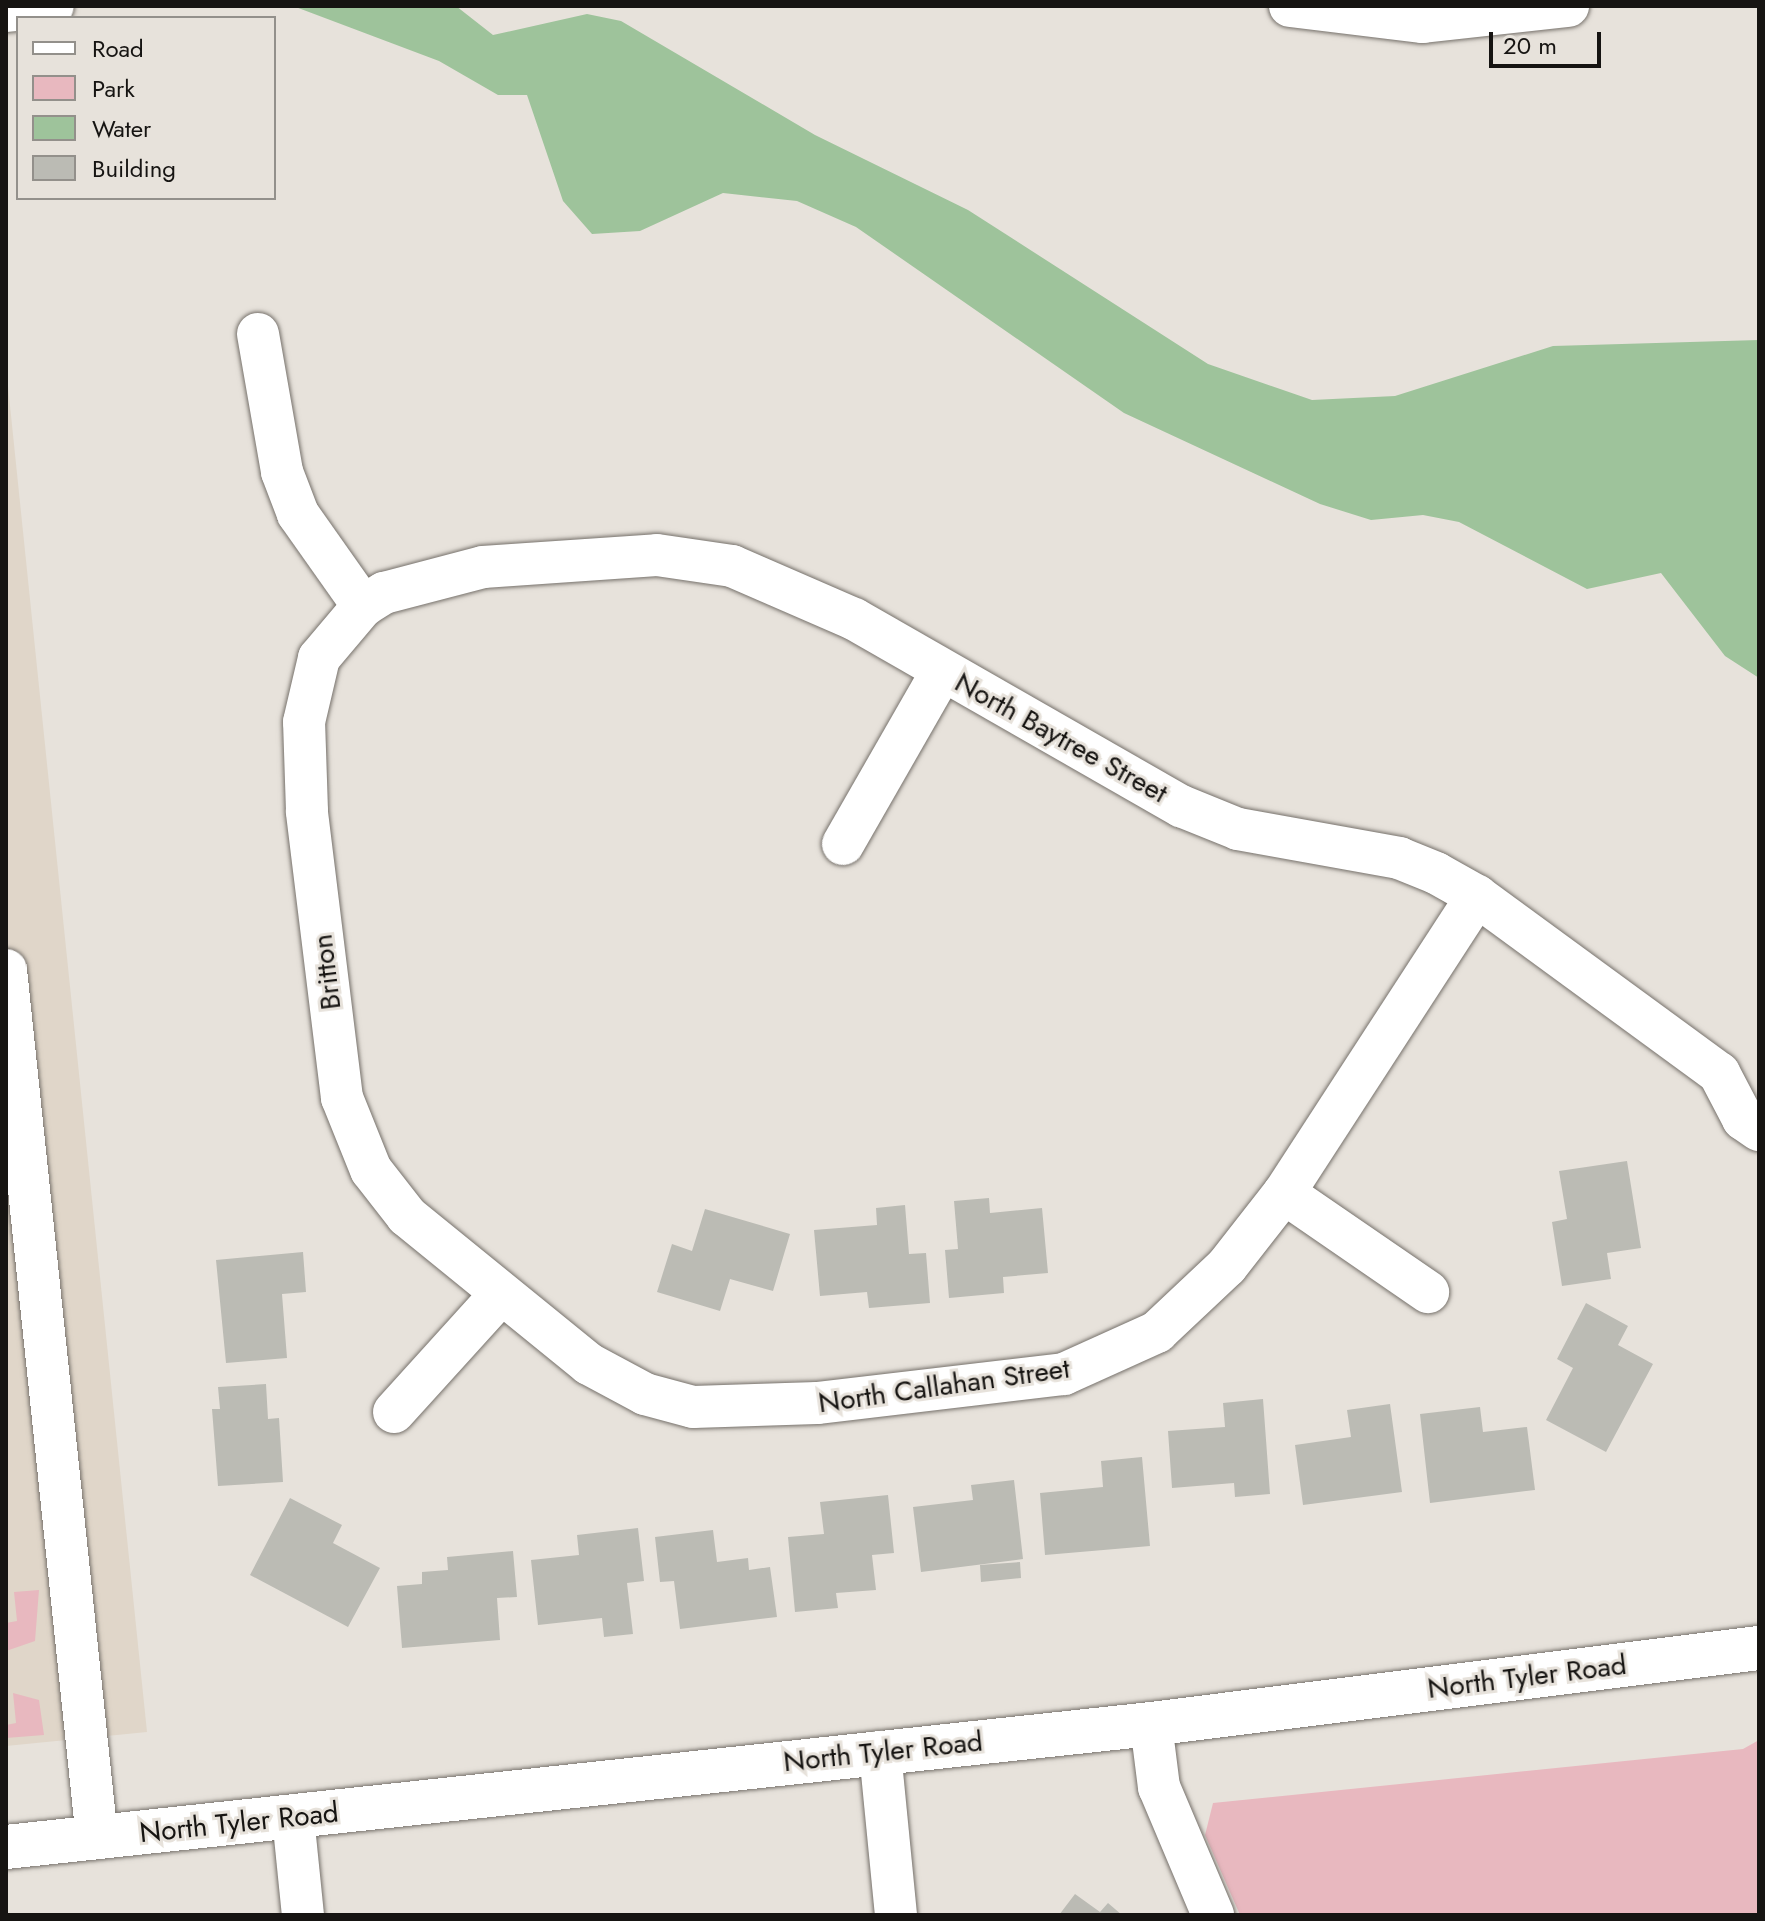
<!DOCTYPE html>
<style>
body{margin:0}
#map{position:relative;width:1765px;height:1921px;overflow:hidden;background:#e7e2db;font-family:Jost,sans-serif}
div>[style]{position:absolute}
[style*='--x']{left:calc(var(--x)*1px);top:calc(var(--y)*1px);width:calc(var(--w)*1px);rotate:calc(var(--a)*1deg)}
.built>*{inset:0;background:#e0d6c9}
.green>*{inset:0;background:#e8b8bf}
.water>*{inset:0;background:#9ec39b}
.building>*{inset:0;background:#bbbbb4}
.roads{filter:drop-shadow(0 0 2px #76716b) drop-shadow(0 0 2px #76716b)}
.minor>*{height:42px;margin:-21px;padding:0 21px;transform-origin:21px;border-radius:21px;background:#fff}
.major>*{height:44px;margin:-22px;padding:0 22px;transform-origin:22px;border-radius:22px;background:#fff}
span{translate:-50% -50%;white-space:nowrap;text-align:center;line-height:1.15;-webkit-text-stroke:6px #e7e2db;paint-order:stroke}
.street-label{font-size:28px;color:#161412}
.frame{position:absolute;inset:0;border:8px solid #161412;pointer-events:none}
.legend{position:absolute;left:16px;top:16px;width:260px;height:184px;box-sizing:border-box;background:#e7e2db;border:2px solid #93908b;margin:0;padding:10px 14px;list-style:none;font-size:24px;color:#161412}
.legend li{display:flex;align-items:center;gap:16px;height:40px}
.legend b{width:40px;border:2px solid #93908b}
.scale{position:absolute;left:1489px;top:32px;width:112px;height:36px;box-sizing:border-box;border:4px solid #161412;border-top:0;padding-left:10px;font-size:24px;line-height:28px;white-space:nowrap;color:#161412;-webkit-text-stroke:6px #e7e2db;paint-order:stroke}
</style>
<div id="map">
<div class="built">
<i style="clip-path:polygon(6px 367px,147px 1732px,6px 1746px)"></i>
</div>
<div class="green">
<i style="clip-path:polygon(39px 1590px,35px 1641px,6px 1651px,6px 1623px,17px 1621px,14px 1592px)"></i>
<i style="clip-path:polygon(13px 1693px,39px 1700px,44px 1735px,6px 1738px,6px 1725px,16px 1723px)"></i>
<i style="clip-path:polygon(1759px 1740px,1759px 1915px,1240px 1915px,1205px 1835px,1213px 1803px,1743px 1749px)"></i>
</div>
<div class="water">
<i style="clip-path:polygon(293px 6px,456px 6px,493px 35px,587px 14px,621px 21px,815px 135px,968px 210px,1208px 364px,1312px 400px,1395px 396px,1553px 346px,1759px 340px,1759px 678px,1725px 656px,1661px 573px,1587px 589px,1459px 522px,1423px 515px,1371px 520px,1320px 504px,1124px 413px,856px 227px,797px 201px,723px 193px,640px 231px,592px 234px,563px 201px,527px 95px,498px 95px,439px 61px)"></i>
</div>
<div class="building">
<i style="clip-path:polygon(1627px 1161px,1641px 1248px,1607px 1253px,1611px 1279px,1562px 1286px,1552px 1222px,1567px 1219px,1559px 1171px)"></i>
<i style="clip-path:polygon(989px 1198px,990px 1213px,1042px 1208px,1048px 1273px,1003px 1277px,1004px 1293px,949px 1298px,945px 1250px,958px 1249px,954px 1201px)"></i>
<i style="clip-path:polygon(905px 1205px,909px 1254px,926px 1253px,930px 1303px,869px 1308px,867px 1292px,820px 1296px,814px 1230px,877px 1225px,876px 1208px)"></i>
<i style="clip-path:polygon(705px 1209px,790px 1234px,773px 1291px,730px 1279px,720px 1311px,657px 1292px,672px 1244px,692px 1251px)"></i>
<i style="clip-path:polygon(303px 1252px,306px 1292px,282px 1294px,287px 1358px,226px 1363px,216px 1260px)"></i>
<i style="clip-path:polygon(1586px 1303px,1628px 1326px,1618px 1345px,1653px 1364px,1606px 1452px,1546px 1420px,1573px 1368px,1557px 1359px)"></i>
<i style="clip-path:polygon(266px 1384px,268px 1419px,279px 1418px,283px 1482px,218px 1486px,212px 1409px,220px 1409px,218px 1387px)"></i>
<i style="clip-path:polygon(1263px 1399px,1270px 1494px,1235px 1497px,1234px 1483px,1172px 1488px,1168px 1431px,1225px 1427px,1223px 1403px)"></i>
<i style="clip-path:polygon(1390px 1404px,1402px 1492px,1303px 1505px,1295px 1445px,1351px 1437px,1347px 1410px)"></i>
<i style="clip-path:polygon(1480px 1407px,1483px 1432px,1527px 1427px,1535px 1490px,1430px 1503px,1420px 1414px)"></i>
<i style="clip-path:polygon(1142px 1457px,1150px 1546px,1045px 1555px,1040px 1493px,1103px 1487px,1101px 1461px)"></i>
<i style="clip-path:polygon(1014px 1480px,1023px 1559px,921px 1572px,913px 1507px,973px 1500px,971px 1485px)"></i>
<i style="clip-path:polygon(888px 1495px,894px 1553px,872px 1555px,876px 1590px,836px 1593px,838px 1608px,795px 1612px,788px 1537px,824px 1534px,820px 1502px)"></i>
<i style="clip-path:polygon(290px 1498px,342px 1525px,333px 1543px,380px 1568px,348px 1627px,250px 1575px)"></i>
<i style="clip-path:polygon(638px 1528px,644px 1581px,627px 1583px,633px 1634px,604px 1637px,602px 1618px,538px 1625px,531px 1560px,579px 1555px,577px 1535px)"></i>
<i style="clip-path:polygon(713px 1530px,717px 1562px,748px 1558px,749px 1570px,770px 1567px,777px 1617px,680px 1629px,674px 1581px,660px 1582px,655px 1537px)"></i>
<i style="clip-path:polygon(513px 1551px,517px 1597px,497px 1598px,500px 1640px,402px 1648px,397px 1586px,422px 1584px,422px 1572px,448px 1570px,447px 1557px)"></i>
<i style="clip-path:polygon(1020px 1562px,1021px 1578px,981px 1582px,980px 1565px)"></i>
<i style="clip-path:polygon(1075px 1894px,1100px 1912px,1108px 1903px,1122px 1915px,1059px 1915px)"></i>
</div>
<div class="roads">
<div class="minor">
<i style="--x:1290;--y:6;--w:134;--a:6.9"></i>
<i style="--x:1423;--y:22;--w:146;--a:-6.3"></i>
<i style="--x:6;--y:11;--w:47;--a:-6.1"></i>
<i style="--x:258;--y:334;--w:140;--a:80.1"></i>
<i style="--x:282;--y:472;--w:45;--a:69.1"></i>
<i style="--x:298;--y:514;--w:113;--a:54.8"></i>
<i style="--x:843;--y:844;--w:199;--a:-60.2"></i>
<i style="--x:1477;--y:896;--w:354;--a:123"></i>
<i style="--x:1284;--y:1193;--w:93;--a:128"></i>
<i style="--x:1227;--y:1266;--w:96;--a:136.7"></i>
<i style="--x:1157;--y:1332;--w:102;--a:155.7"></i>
<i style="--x:1064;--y:1374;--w:249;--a:173.3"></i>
<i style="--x:817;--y:1403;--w:124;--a:178.2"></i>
<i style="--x:693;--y:1407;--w:50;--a:-164.8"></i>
<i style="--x:645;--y:1394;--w:64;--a:-151.8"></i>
<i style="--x:589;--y:1364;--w:235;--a:-140.9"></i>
<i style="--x:407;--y:1216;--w:58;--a:-128"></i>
<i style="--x:371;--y:1170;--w:78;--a:-111.9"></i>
<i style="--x:342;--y:1098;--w:289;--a:-97"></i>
<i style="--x:307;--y:811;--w:89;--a:-91.9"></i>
<i style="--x:304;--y:722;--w:66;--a:-76.8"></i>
<i style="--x:319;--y:658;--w:68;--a:-49.8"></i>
<i style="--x:363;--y:606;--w:25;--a:-32"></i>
<i style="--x:384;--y:593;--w:102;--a:-14.7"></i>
<i style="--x:483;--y:567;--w:174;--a:-3.9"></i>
<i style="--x:657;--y:555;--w:76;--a:8.3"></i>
<i style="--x:732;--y:566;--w:133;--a:23.5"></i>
<i style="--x:854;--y:619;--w:377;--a:29.8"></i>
<i style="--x:1181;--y:806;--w:61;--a:22"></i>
<i style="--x:1238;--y:829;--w:164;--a:10.2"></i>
<i style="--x:1399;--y:858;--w:40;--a:22"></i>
<i style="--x:1436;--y:873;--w:47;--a:29.3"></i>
<i style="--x:1477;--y:896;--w:300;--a:36.2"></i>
<i style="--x:1719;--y:1073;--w:52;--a:62.4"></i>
<i style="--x:1743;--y:1119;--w:19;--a:35"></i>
<i style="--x:6;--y:970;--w:873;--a:84.02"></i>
<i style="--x:1284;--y:1193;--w:175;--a:34.5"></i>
<i style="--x:394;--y:1412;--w:159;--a:-47.8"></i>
<i style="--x:1151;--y:1724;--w:64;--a:82.8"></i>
<i style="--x:1159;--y:1787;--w:139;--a:67.1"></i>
<i style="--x:880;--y:1752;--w:164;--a:84.4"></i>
<i style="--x:293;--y:1817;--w:99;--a:84.2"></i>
</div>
<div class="major">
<i style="--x:6;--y:1847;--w:1152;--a:-6.13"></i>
<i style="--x:1151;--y:1724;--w:613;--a:-7.13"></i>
</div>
</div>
<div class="street-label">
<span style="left:1061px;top:738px;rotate:29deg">North Baytree Street</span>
<span style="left:327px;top:972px;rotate:-97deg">Britton</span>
<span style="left:944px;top:1386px;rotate:-8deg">North Callahan Street</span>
<span style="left:1527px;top:1677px;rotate:-7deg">North Tyler Road</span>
<span style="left:883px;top:1752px;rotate:-6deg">North Tyler Road</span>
<span style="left:239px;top:1823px;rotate:-6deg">North Tyler Road</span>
</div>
<div class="frame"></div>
<ul class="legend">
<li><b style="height:10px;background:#fff"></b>Road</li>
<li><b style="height:22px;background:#e8b8bf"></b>Park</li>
<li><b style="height:22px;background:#9ec39b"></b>Water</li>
<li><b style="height:22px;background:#bbbbb4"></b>Building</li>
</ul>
<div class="scale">20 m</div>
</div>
